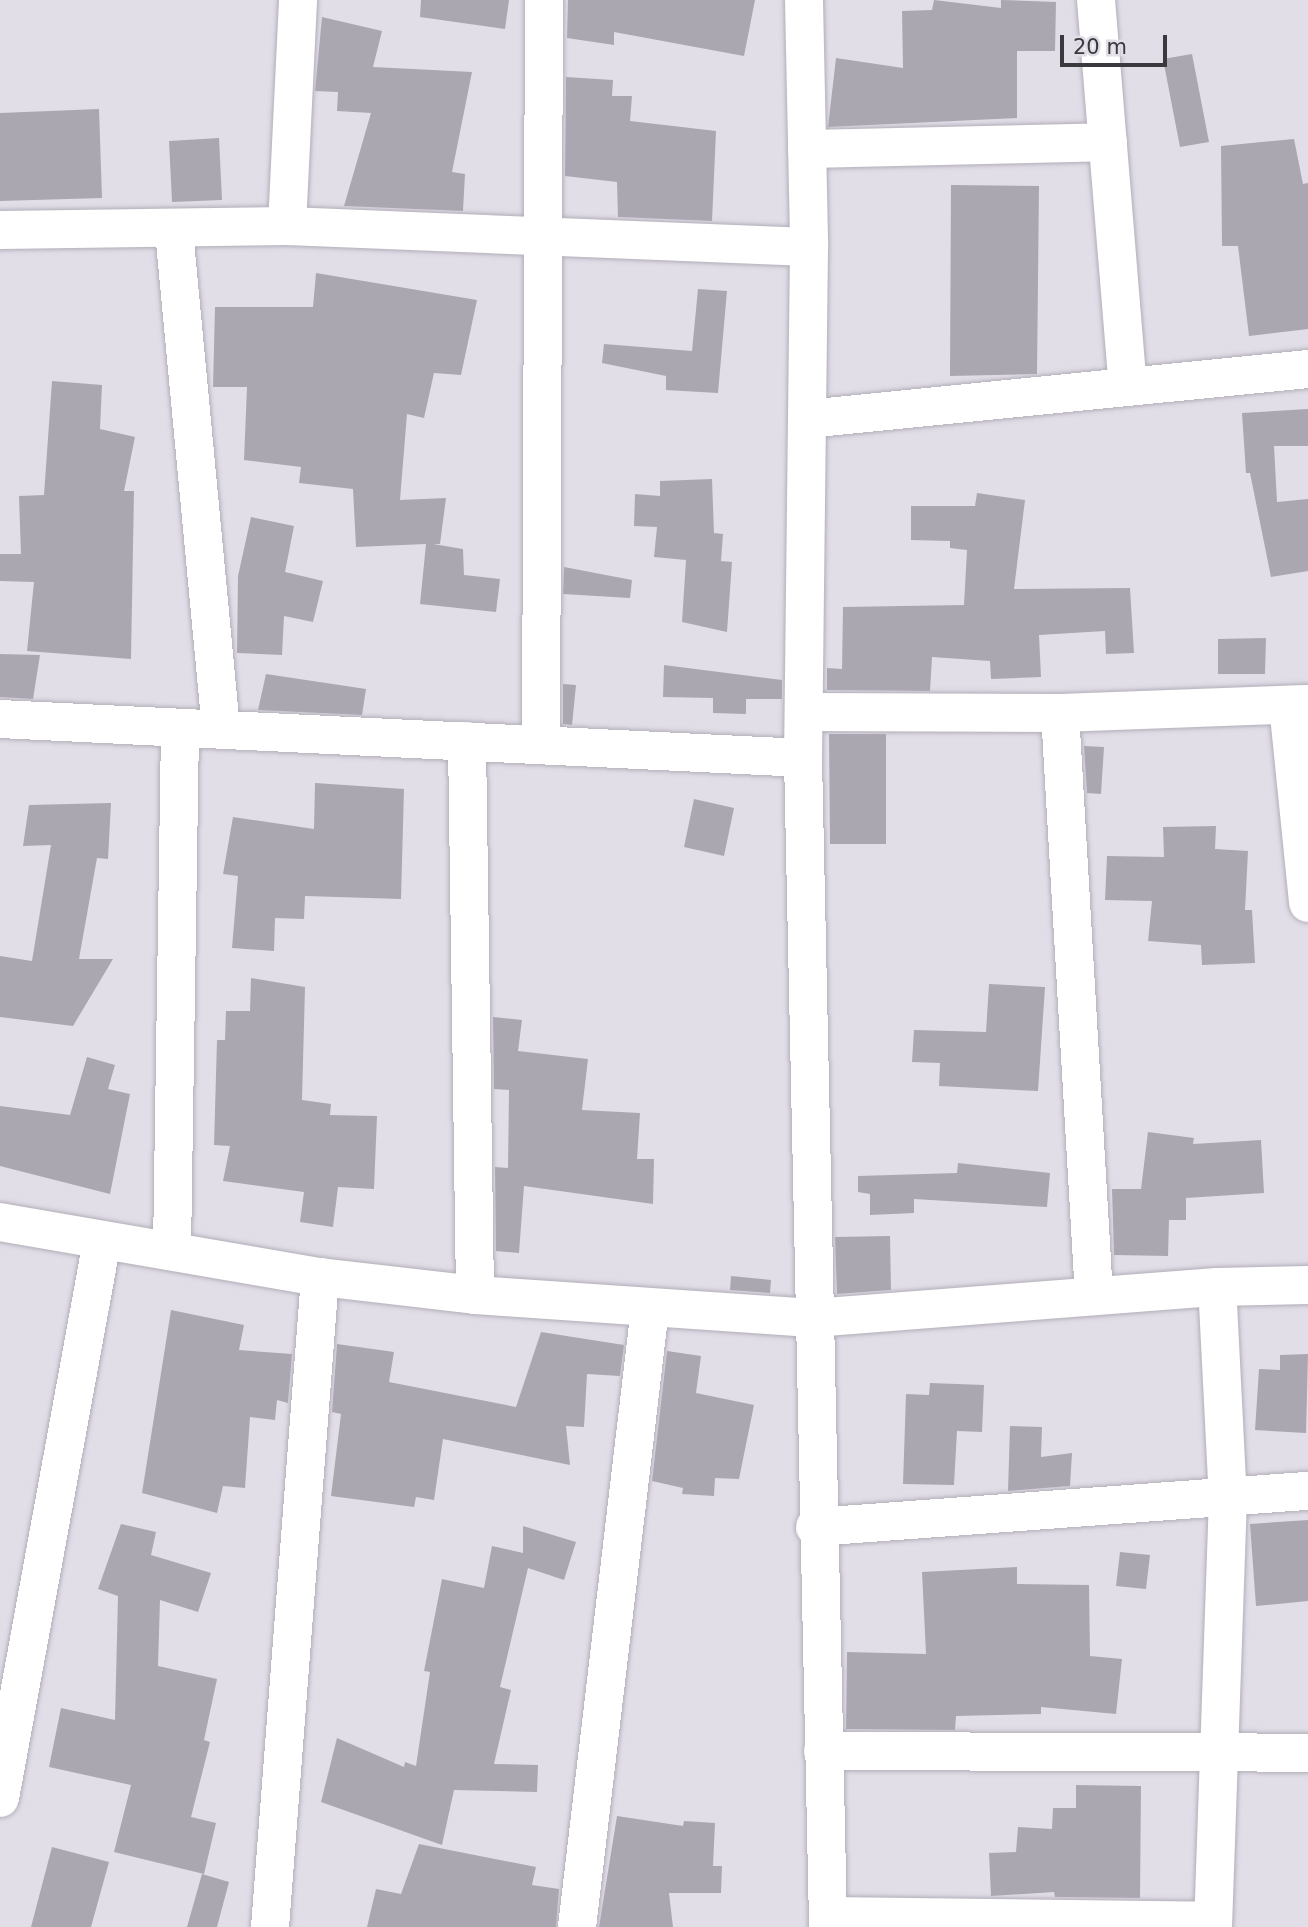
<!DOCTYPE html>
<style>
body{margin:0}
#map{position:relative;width:1308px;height:1927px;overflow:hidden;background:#e2dee8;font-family:"DejaVu Sans",sans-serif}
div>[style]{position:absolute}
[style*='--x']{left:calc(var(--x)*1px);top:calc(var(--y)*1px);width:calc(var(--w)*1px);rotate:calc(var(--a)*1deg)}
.building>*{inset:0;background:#aba7b1}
.roads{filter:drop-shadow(0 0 2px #b2aeb8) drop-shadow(0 0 2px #b2aeb8)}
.street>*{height:38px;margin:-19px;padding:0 19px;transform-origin:19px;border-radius:19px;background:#fff}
span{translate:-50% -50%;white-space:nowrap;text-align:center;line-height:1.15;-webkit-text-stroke:6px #e2dee8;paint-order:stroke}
.scale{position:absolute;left:1060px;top:35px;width:107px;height:32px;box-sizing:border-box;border:4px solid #3a393d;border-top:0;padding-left:9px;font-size:21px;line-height:24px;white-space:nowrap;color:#3a393d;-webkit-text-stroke:5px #e2dee8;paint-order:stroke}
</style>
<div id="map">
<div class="building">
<i style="clip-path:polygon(421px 0,509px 0,505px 29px,420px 17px)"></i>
<i style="clip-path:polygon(568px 0,755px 0,744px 56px,614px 32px,614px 45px,567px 38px)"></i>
<i style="clip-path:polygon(934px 0,1001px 8px,1001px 0,1056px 2px,1055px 51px,1017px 51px,1017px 118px,828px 127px,836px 58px,903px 68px,902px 11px,932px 10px)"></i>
<i style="clip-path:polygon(322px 17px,382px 31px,373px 67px,472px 72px,452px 172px,465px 174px,463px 211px,344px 206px,371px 113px,337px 111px,338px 92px,315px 91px)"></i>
<i style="clip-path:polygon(1192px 54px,1209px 142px,1180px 147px,1163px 59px)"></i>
<i style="clip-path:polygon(566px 77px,613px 80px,612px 96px,632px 96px,630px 121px,716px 131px,712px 221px,618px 217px,617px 182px,565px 176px)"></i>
<i style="clip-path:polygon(99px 109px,102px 198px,0 201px,0 113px)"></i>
<i style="clip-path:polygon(219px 138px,222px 200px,172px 202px,169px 141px)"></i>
<i style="clip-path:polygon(1294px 139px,1303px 184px,1308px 183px,1308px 329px,1249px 336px,1238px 246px,1222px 246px,1221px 146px)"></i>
<i style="clip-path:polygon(951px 185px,1039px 186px,1037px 374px,950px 376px)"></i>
<i style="clip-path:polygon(316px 273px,477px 300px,461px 375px,434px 373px,424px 418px,407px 414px,400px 500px,446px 498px,440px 544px,433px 544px,463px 549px,464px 575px,500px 579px,496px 612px,420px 604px,426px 544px,356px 547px,353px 489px,299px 483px,301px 467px,244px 460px,247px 387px,213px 387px,215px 307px,313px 307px)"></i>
<i style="clip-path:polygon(698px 289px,727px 291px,718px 393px,666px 390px,666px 376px,602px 363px,604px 344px,692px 351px)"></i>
<i style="clip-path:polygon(52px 381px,102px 385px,100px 429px,135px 437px,124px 491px,134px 491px,131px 659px,27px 651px,34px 582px,0 581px,0 554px,21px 554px,19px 496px,44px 495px)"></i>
<i style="clip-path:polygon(1308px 409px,1308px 446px,1274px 446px,1277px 502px,1308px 499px,1308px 571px,1271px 577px,1250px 473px,1246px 473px,1242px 413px)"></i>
<i style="clip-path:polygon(712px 479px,714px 533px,723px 534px,721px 561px,732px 562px,727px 632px,682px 622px,686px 560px,654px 557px,657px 527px,634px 526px,635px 494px,660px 496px,660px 481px)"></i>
<i style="clip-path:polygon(977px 493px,1025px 500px,1014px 589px,1130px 588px,1134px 653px,1106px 654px,1105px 631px,1039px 635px,1041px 677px,991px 679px,990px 661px,932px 657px,930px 691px,827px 690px,827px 668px,842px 669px,843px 607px,964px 605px,967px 550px,950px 548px,950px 541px,911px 540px,911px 506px,975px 506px)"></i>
<i style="clip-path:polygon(251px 517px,294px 526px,285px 572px,323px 581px,313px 622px,284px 616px,282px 655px,237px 653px,238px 576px)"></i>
<i style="clip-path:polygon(564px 567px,632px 580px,630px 598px,563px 594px)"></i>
<i style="clip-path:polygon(1266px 638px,1265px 674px,1218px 674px,1218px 639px)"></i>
<i style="clip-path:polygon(0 654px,40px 655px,33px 699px,0 697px)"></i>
<i style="clip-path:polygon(664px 665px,782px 680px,782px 699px,746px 699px,746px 714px,713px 713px,713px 698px,663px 697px)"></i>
<i style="clip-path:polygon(266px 674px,366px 689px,362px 715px,258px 710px)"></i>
<i style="clip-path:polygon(563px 684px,576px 685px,572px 725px,563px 724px)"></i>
<i style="clip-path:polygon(829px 734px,886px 734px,886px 844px,830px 844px)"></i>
<i style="clip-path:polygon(1084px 746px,1104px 747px,1101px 794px,1087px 793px)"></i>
<i style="clip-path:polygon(315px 783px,404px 789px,401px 899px,305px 896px,304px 919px,275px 918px,274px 951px,232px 948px,238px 876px,223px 874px,233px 817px,314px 829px)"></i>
<i style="clip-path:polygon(694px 799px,734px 808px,724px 856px,684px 847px)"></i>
<i style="clip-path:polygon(111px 803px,108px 859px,97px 858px,79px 959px,113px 959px,73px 1026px,0 1017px,0 956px,32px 961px,51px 845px,23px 846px,29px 805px)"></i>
<i style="clip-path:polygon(1216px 826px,1215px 849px,1248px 851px,1245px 910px,1252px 910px,1255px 963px,1202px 965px,1201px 945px,1148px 941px,1152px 901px,1105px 900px,1107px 856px,1164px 857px,1163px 827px)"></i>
<i style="clip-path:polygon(251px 978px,305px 987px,302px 1100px,331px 1104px,330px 1115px,377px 1116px,374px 1189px,338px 1187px,333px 1227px,300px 1222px,304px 1192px,223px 1181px,230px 1146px,214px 1145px,217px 1040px,225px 1040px,226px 1011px,250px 1011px)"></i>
<i style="clip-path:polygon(989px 984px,1045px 987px,1038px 1091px,939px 1086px,940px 1063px,912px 1062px,914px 1030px,986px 1032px)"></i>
<i style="clip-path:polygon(493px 1017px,522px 1020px,518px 1051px,588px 1059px,582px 1110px,640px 1113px,637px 1159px,654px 1159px,653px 1204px,524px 1186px,519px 1253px,496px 1251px,495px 1167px,508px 1168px,509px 1090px,494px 1089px)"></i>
<i style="clip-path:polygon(87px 1057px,115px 1065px,108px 1089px,130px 1094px,110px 1194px,0 1166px,0 1106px,70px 1115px)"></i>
<i style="clip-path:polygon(1148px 1132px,1194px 1138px,1193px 1144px,1261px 1140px,1264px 1193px,1186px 1198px,1186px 1220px,1169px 1220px,1168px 1256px,1114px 1255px,1112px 1189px,1141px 1189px)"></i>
<i style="clip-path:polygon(958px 1163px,1050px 1173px,1047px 1207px,914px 1199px,914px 1213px,870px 1215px,870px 1194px,858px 1192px,858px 1176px,957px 1173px)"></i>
<i style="clip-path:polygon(890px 1236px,891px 1290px,837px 1294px,835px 1237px)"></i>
<i style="clip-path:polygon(731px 1276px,771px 1280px,770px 1293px,730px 1290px)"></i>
<i style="clip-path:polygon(171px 1310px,244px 1325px,239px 1350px,292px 1354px,288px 1403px,277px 1400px,275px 1420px,250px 1417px,245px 1488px,223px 1486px,217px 1513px,142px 1493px)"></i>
<i style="clip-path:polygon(541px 1332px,624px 1345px,620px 1376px,587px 1374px,584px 1427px,566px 1426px,570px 1465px,443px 1439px,434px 1500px,416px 1497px,414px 1507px,331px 1496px,341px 1414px,332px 1412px,337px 1344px,394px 1352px,389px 1382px,516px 1407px)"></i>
<i style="clip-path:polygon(667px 1351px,701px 1356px,696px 1393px,754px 1405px,739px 1479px,715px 1478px,714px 1496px,682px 1494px,683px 1488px,652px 1481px)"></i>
<i style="clip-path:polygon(1308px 1354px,1306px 1433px,1255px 1430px,1259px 1369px,1280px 1370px,1280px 1355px)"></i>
<i style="clip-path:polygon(930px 1383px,984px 1385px,982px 1432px,957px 1431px,954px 1485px,903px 1484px,906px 1394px,929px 1395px)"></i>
<i style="clip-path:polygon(1010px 1426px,1042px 1427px,1041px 1457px,1072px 1453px,1070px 1486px,1008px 1491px)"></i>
<i style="clip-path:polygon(1308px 1520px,1308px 1601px,1256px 1606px,1250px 1524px)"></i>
<i style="clip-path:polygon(121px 1524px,156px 1532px,151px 1555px,211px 1573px,198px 1612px,160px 1600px,158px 1666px,217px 1679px,204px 1740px,210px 1742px,191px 1817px,216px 1823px,204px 1874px,114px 1852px,131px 1785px,49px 1767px,61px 1708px,115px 1720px,118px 1596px,98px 1589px)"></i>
<i style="clip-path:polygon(523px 1526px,576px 1542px,564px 1580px,528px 1568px,500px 1687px,511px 1690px,494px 1764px,538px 1765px,537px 1792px,454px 1790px,442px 1845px,321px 1802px,337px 1738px,404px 1767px,405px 1762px,416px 1766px,430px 1672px,424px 1671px,442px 1579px,484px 1588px,492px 1546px,523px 1553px)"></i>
<i style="clip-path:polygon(1120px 1552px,1150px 1555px,1146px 1589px,1116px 1586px)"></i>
<i style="clip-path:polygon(1017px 1567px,1017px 1584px,1089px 1585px,1090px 1656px,1122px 1659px,1116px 1714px,1041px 1707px,1041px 1714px,956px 1716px,955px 1730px,846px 1729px,847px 1652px,926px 1654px,922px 1572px)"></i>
<i style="clip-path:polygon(1076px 1785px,1141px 1786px,1140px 1898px,1055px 1897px,1054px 1892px,991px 1896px,989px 1853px,1016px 1852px,1018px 1827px,1052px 1829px,1053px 1808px,1076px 1808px)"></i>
<i style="clip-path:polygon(617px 1816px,683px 1826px,684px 1821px,715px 1823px,713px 1866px,722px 1866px,721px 1893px,669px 1893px,673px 1927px,599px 1927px)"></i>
<i style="clip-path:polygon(419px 1844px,536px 1867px,532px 1885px,559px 1889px,556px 1927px,367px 1927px,376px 1889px,401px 1894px)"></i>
<i style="clip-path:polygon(52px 1847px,109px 1862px,91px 1927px,31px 1927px)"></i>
<i style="clip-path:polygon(202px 1874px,229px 1882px,217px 1927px,187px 1927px)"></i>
</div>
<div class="roads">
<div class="street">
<i style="--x:804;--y:0;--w:247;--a:88.8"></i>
<i style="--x:809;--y:247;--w:511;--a:90.67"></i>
<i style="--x:803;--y:758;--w:1169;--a:88.77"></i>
<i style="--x:1096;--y:0;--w:388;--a:85.3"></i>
<i style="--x:807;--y:149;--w:301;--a:-1.3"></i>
<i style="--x:287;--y:226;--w:226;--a:-87.2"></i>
<i style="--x:0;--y:230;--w:287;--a:-0.8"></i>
<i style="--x:287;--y:226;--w:522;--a:2.3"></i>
<i style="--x:174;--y:231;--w:500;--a:84.61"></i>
<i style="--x:807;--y:419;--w:503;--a:-5.7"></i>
<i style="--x:1288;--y:705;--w:199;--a:84.2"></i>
<i style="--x:806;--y:712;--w:254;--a:0.2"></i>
<i style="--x:1060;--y:713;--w:248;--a:-2.1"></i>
<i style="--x:1060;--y:713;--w:584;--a:86.66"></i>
<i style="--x:0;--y:719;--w:804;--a:2.78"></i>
<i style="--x:467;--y:741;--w:554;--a:89.17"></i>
<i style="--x:541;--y:743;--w:743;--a:-89.77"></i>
<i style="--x:0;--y:1222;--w:325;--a:9.8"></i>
<i style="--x:320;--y:1277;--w:156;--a:6.6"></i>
<i style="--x:475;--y:1295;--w:339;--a:3.9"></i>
<i style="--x:813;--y:1318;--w:405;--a:-4.4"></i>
<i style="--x:1217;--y:1287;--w:91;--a:-1.3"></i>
<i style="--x:172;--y:1250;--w:521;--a:-89.12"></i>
<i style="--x:815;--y:1527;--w:494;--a:-4.2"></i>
<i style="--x:823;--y:1751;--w:485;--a:0.2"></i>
<i style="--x:0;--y:1798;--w:566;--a:-79.62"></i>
<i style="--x:828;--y:1916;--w:385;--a:0.7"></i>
<i style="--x:270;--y:1927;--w:652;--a:-85.6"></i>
<i style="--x:577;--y:1927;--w:623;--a:-83.27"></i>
<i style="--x:1213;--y:1927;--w:426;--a:-88"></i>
<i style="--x:1228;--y:1501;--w:214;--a:-92.9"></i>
</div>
</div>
<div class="scale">20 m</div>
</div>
